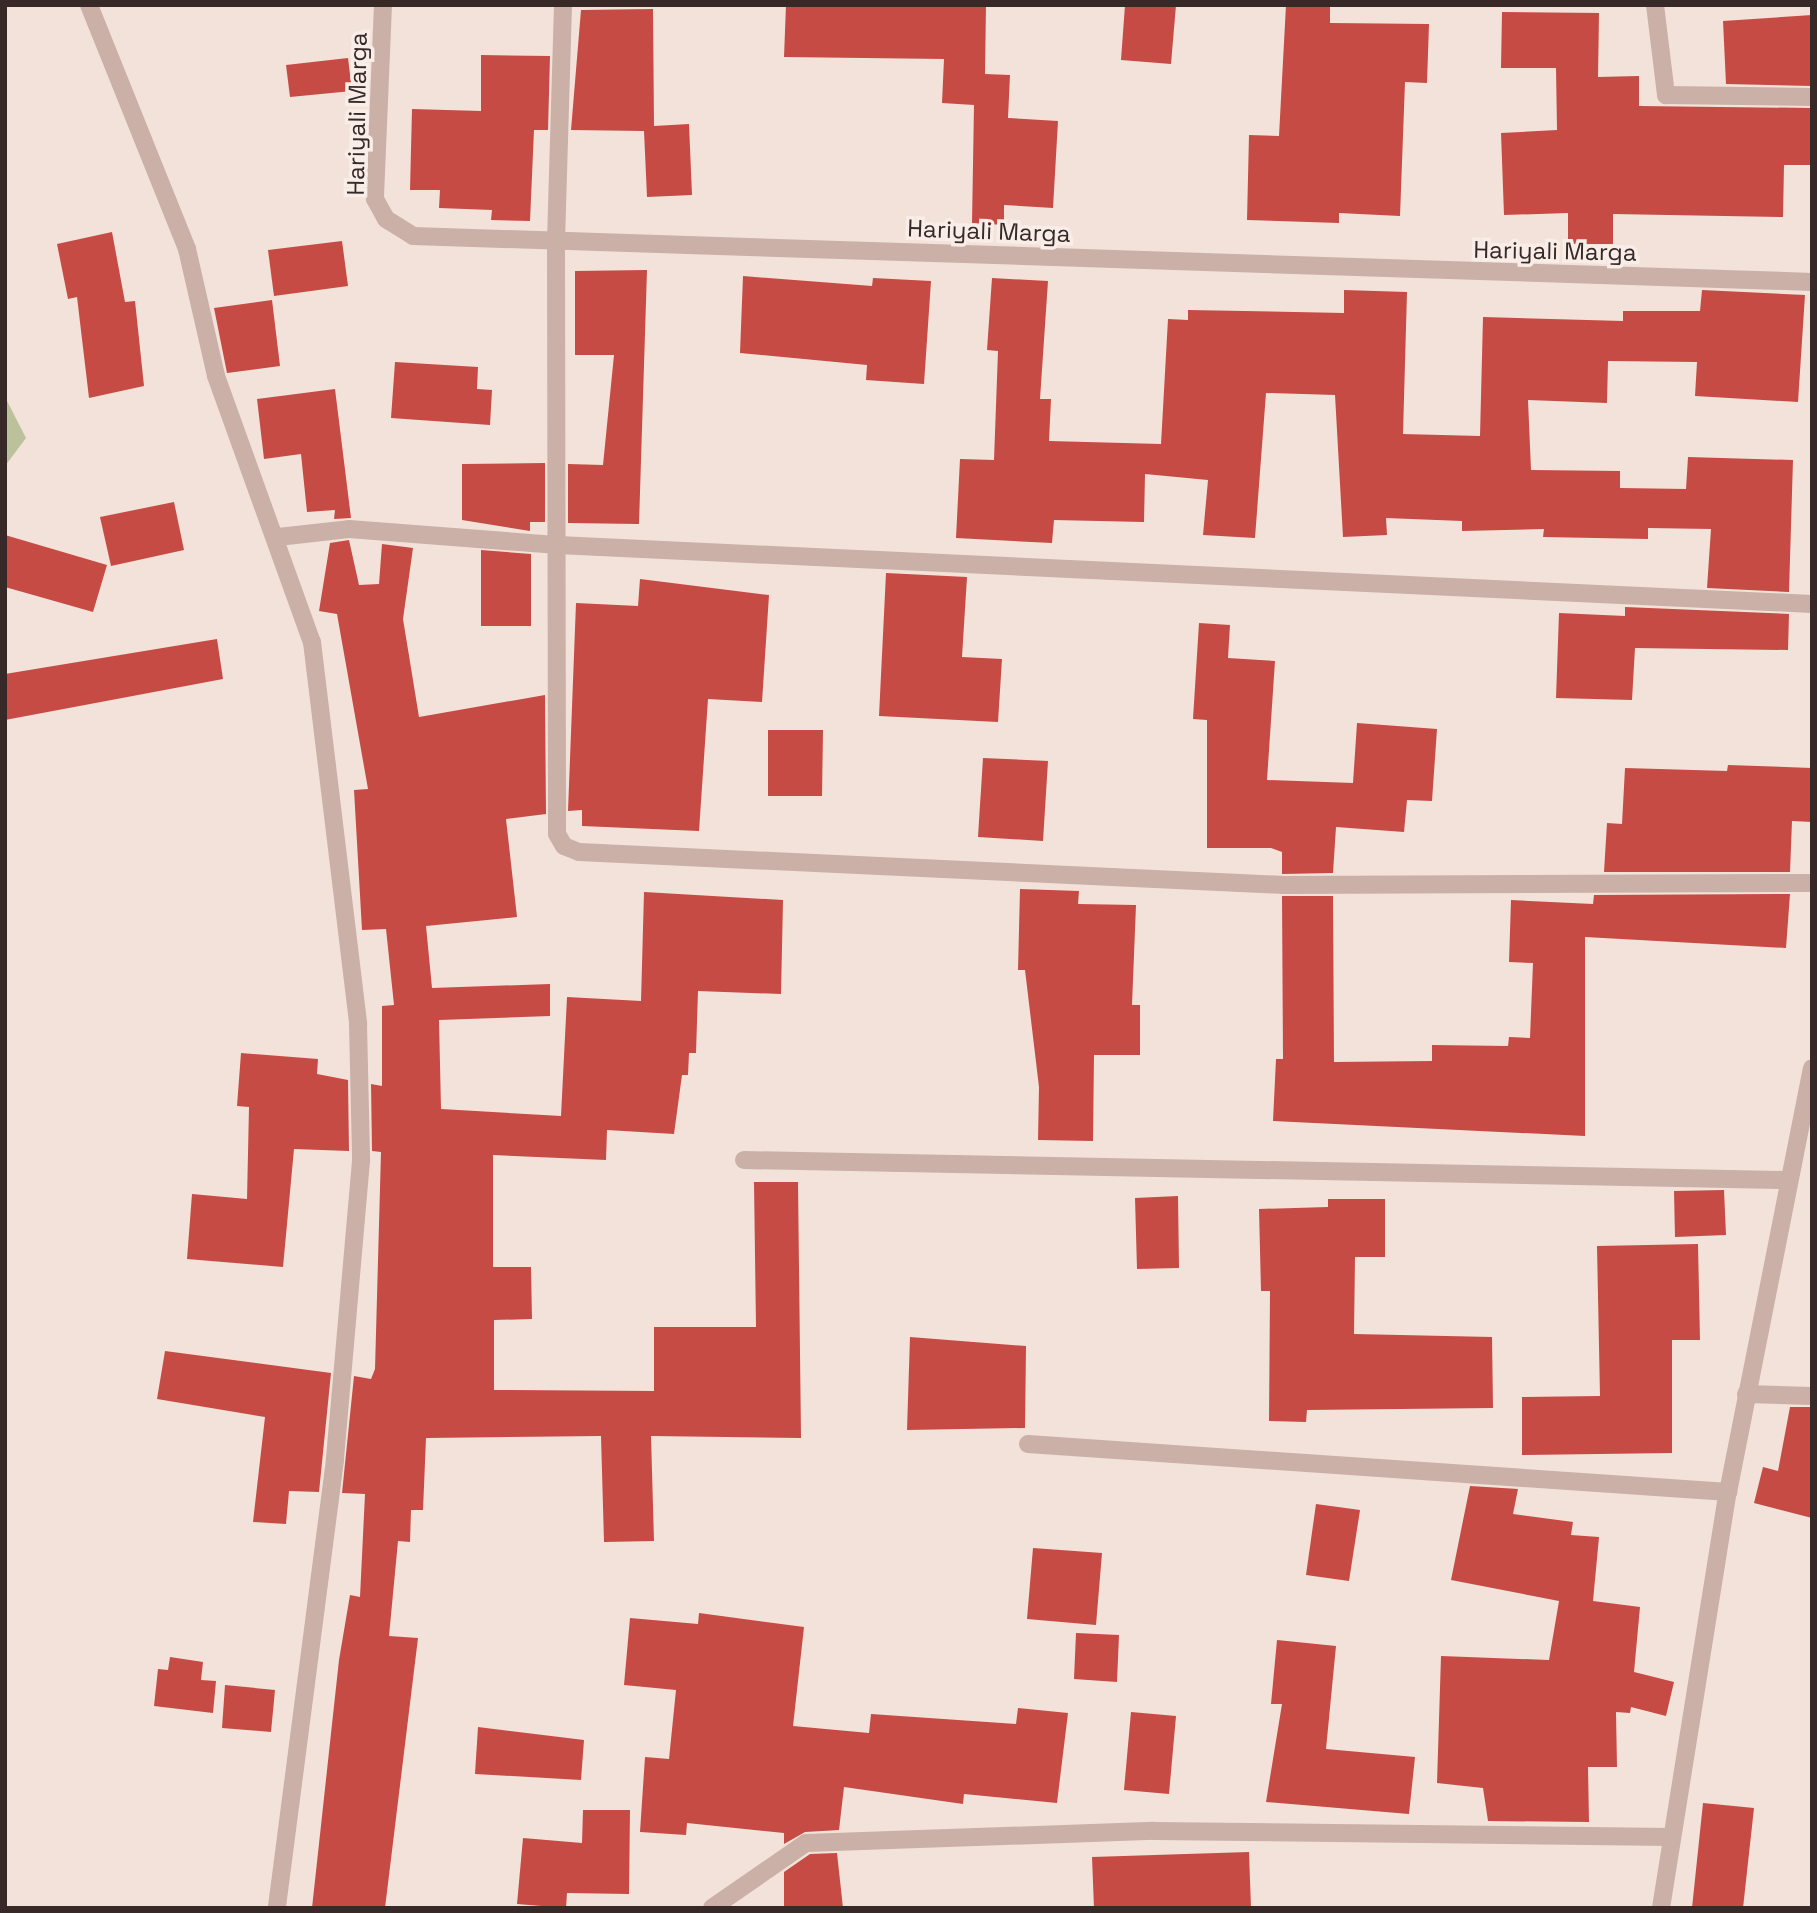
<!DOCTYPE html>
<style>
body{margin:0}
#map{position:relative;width:1817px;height:1913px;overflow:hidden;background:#f2e2da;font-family:"Space Grotesk",sans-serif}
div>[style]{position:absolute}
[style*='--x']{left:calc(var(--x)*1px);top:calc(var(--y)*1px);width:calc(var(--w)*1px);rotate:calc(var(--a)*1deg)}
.green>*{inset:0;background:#bbc19a}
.building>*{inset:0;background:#c64b44}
.minor>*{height:18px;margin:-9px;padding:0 9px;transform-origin:9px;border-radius:9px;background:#cab0a6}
span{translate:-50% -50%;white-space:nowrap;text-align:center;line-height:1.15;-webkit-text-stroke:7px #f9ede7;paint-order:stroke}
.street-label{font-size:24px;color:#362927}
.frame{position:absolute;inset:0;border:7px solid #362927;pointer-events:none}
</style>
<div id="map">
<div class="green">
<i style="clip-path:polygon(5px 397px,26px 438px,5px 466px)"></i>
</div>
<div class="building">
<i style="clip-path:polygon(786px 5px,986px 5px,985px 74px,1010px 75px,1008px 118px,1058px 121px,1053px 208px,1004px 205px,1004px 225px,972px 223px,974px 105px,942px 103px,944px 59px,784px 57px)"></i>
<i style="clip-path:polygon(1125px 5px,1176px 5px,1171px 64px,1121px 60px)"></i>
<i style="clip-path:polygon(1286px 5px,1330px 5px,1330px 23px,1429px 24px,1427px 83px,1405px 82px,1400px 216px,1339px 213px,1339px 223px,1247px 220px,1249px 135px,1279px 136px)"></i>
<i style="clip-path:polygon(653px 9px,654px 126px,689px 124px,692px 195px,647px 197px,644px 131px,571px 130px,581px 10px)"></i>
<i style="clip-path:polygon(1502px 12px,1599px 13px,1598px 77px,1639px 76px,1639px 106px,1812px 108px,1812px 165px,1784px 165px,1783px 217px,1613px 214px,1613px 244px,1568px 244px,1568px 213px,1504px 215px,1501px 133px,1557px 130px,1556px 68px,1501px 68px)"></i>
<i style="clip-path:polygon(1812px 15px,1812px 86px,1726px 84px,1723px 21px)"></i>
<i style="clip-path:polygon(481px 55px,550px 56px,548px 130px,534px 130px,530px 221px,491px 220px,492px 210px,439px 208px,440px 190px,410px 190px,412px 109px,481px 111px)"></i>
<i style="clip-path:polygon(348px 58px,352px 91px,290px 97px,286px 65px)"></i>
<i style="clip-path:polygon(112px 232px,125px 302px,135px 301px,144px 386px,89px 398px,77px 297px,68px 299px,57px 244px)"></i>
<i style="clip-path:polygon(342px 241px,348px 286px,274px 296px,268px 250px)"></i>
<i style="clip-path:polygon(647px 270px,639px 524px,568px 523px,568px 464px,603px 465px,614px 355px,575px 355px,575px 271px)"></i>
<i style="clip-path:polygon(743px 276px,872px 286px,873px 278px,931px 281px,924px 384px,866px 380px,867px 365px,740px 353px)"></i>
<i style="clip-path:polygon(992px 278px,1048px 281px,1040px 399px,1051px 399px,1049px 441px,1161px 444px,1168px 319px,1188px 320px,1188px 310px,1344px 313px,1344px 290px,1407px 292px,1403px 434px,1480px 436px,1483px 317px,1623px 321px,1623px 311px,1700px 311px,1702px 290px,1805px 295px,1798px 402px,1695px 396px,1697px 362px,1608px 361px,1607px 403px,1528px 400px,1531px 470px,1620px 471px,1620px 488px,1686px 489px,1688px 457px,1793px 460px,1789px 592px,1707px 588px,1711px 529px,1648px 528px,1648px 539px,1543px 537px,1544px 529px,1462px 531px,1462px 521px,1386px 518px,1387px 535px,1343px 537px,1335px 395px,1266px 393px,1255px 538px,1203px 535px,1208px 480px,1145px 474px,1144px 522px,1054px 520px,1052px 543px,956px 538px,960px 459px,994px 460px,998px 351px,987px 350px)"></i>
<i style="clip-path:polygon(272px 300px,280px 366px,227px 373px,214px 308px)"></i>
<i style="clip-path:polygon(395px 362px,478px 367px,477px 389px,492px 390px,490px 425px,391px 418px)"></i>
<i style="clip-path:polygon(335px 389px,351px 518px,334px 519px,335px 510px,307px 512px,301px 454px,264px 459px,257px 399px)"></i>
<i style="clip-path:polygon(545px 463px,545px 522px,530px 522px,530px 531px,462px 520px,462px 464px)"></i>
<i style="clip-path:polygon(174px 502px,184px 550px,111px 566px,100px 517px)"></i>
<i style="clip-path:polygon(5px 535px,107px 565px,93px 612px,5px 587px)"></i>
<i style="clip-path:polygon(349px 540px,359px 585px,379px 584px,382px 544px,413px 548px,403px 619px,419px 717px,545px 695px,546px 814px,506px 819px,517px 917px,426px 926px,432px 988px,550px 984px,550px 1016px,439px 1020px,441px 1109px,561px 1116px,567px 997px,641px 1001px,644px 892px,783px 900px,781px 994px,698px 991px,696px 1053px,689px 1053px,688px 1075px,682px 1075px,674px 1134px,607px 1130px,606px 1160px,493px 1155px,493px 1267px,531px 1267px,532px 1319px,494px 1320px,494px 1390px,654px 1391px,654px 1327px,756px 1327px,754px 1182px,798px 1182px,801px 1438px,651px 1436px,654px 1541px,604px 1542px,601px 1436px,426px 1438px,423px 1510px,411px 1510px,410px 1542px,398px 1541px,389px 1636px,418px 1638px,385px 1908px,312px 1908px,339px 1660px,350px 1595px,360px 1597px,365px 1494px,342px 1493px,354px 1376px,371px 1379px,375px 1369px,381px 1152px,372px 1151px,371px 1084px,382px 1086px,382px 1006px,394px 1005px,386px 929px,362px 930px,354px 790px,368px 789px,337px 614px,319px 611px,330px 543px)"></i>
<i style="clip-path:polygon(481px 550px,531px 554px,531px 626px,481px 626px)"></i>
<i style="clip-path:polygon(886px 573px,967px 577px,962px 657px,1002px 659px,998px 722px,879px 716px)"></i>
<i style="clip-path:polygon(640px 579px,769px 595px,762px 702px,708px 699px,699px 831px,582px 826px,582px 810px,568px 811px,576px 603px,638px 606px)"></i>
<i style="clip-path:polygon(1625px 607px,1789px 614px,1788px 650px,1635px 648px,1632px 700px,1556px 698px,1559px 613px,1625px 616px)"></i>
<i style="clip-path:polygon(1199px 623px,1230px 625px,1228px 658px,1275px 661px,1267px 780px,1353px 783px,1357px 723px,1437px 729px,1432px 801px,1407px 800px,1404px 832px,1336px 827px,1333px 873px,1282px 874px,1282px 852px,1271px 848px,1207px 848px,1207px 720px,1193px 719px)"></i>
<i style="clip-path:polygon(217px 639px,223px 679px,5px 720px,5px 674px)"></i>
<i style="clip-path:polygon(768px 730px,823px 730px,822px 796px,768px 796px)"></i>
<i style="clip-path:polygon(983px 758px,1048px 761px,1043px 841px,978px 837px)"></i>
<i style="clip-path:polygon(1728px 765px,1812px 768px,1812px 822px,1792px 821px,1790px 872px,1604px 872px,1607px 823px,1622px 824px,1625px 768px,1727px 771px)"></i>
<i style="clip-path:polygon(1020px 889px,1079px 891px,1078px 904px,1136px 905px,1132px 1005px,1140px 1005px,1140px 1055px,1094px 1055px,1093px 1141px,1038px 1140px,1039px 1087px,1025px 970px,1018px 970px)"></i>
<i style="clip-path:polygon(1790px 894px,1786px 948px,1585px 937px,1585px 1136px,1273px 1121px,1276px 1059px,1283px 1059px,1282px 896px,1333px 896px,1334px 1062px,1432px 1061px,1432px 1045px,1508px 1046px,1509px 1037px,1530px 1038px,1533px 963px,1509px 962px,1511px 900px,1593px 904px,1594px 895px)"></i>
<i style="clip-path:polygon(241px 1053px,318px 1059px,317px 1074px,348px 1080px,349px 1151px,294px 1149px,283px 1267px,187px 1259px,192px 1194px,247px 1199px,249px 1107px,237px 1106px)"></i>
<i style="clip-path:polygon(1724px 1190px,1726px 1235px,1675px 1237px,1674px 1191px)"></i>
<i style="clip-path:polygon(1178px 1196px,1179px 1268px,1137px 1269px,1135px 1198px)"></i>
<i style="clip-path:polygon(1328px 1199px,1385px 1199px,1385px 1257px,1355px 1257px,1354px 1334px,1492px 1337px,1493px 1408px,1307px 1410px,1306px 1422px,1269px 1421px,1270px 1291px,1261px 1291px,1259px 1209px,1328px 1207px)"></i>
<i style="clip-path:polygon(1698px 1244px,1700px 1340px,1672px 1340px,1672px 1453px,1522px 1455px,1522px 1397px,1600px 1396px,1597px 1246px)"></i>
<i style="clip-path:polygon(910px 1337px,1026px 1346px,1025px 1428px,907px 1430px)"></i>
<i style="clip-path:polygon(165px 1351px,331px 1373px,319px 1492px,289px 1491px,286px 1524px,253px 1522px,265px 1417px,157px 1399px)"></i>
<i style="clip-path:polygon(1790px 1407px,1812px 1407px,1812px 1518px,1754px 1503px,1763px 1467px,1778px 1471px)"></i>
<i style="clip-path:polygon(1470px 1486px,1518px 1489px,1513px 1514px,1573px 1522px,1571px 1535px,1599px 1537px,1593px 1601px,1640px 1607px,1634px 1672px,1674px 1682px,1666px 1716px,1631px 1707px,1630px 1713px,1616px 1712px,1617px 1767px,1588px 1767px,1589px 1822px,1488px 1821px,1483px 1788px,1437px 1783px,1441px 1656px,1549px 1660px,1559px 1601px,1451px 1580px)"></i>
<i style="clip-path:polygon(1316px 1504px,1360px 1510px,1349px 1581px,1306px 1575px)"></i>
<i style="clip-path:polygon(1033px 1548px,1102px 1553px,1096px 1625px,1027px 1619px)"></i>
<i style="clip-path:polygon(699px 1613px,804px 1627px,793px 1726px,869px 1733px,871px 1714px,1016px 1724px,1018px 1708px,1068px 1713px,1057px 1803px,964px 1794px,963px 1804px,844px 1787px,839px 1830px,805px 1832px,784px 1844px,784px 1833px,687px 1823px,686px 1835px,640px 1832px,645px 1757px,669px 1759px,676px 1690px,624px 1685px,630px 1618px,698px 1624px)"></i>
<i style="clip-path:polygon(1076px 1633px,1119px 1635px,1117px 1682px,1074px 1679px)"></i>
<i style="clip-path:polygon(1277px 1640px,1336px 1646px,1326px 1749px,1415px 1757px,1409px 1814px,1266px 1802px,1282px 1704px,1271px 1704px)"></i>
<i style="clip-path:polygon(170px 1657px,203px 1662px,201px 1680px,216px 1681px,213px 1713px,154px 1706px,158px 1669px,168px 1670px)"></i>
<i style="clip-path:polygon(225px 1685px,275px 1690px,271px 1732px,222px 1728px)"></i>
<i style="clip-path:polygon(1131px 1712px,1176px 1716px,1169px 1794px,1124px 1790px)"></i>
<i style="clip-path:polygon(478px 1727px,584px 1740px,581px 1780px,475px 1774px)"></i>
<i style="clip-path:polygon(1703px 1803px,1754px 1808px,1743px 1908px,1692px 1908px)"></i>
<i style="clip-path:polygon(583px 1810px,630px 1810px,629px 1894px,567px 1893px,566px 1908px,517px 1904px,523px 1838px,582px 1843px)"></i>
<i style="clip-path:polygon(1249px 1852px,1251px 1908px,1094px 1908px,1092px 1857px)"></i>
<i style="clip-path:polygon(837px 1853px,843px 1908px,784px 1908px,784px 1872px,810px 1854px)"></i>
</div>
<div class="minor">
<i style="--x:89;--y:5;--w:263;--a:68.1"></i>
<i style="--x:187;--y:249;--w:130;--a:77.1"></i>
<i style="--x:216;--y:376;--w:283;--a:70.2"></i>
<i style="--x:312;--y:642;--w:385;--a:83.1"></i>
<i style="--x:358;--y:1024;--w:137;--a:88.7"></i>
<i style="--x:361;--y:1161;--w:300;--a:95"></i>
<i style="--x:335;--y:1460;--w:452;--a:97.4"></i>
<i style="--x:383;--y:5;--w:194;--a:92.4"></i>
<i style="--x:375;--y:199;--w:23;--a:61"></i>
<i style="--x:386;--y:219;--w:32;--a:32"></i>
<i style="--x:413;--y:236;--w:1400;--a:1.88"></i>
<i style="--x:563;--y:5;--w:238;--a:91.7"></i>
<i style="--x:556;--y:243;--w:591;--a:89.9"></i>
<i style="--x:557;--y:834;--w:14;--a:60"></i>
<i style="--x:564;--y:846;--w:16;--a:22"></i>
<i style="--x:579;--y:852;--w:706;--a:2.68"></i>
<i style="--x:1284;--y:885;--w:528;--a:-0.22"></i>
<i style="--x:1655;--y:5;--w:91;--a:83"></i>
<i style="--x:1666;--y:95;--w:146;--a:0.8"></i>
<i style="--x:278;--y:537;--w:71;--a:-6.4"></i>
<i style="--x:349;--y:529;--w:210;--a:4.4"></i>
<i style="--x:558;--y:545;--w:1255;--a:2.69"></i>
<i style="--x:744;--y:1160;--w:1042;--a:1.1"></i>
<i style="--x:1746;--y:1394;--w:66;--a:1.7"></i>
<i style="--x:1028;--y:1444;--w:702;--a:3.92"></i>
<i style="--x:712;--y:1908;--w:114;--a:-34.7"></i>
<i style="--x:806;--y:1843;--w:348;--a:-2"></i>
<i style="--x:1154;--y:1831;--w:517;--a:0.66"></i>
<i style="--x:1661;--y:1908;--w:421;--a:-80.9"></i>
<i style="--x:1728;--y:1492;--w:432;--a:-78.8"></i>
</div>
<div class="street-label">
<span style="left:357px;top:114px;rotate:-89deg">Hariyali Marga</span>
<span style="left:989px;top:231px;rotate:2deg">Hariyali Marga</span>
<span style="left:1555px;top:251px;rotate:1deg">Hariyali Marga</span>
</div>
<div class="frame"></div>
</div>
